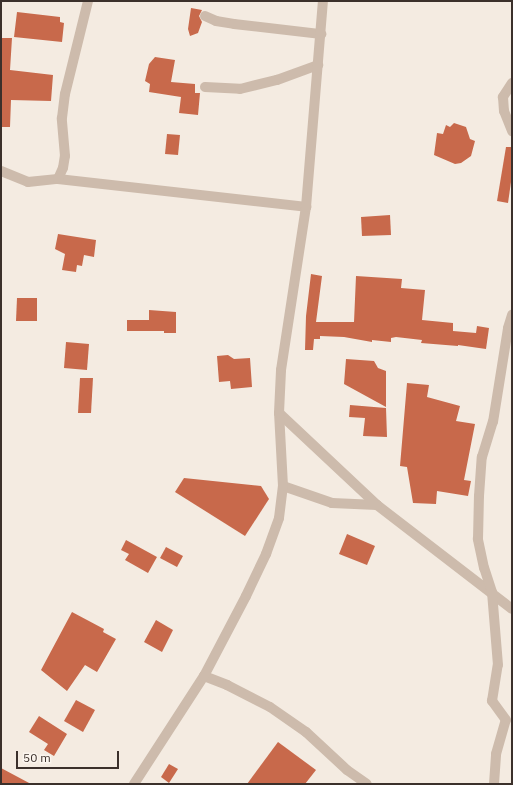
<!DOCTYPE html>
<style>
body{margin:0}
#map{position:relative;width:513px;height:785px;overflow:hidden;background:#f4ebe1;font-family:"IBM Plex Sans",sans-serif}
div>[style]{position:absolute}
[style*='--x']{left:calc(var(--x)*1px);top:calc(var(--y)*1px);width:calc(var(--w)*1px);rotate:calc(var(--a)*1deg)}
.building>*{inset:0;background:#c8694b}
.street>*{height:10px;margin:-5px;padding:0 5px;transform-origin:5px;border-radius:5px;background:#cdbbac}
span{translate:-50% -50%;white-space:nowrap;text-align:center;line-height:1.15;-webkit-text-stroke:3px #fbf5ee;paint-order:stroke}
.frame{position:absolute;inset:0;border:2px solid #3b302b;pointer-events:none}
.scale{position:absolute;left:16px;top:751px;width:103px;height:18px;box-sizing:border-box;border:2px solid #3b302b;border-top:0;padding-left:5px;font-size:12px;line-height:14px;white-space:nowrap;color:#3b302b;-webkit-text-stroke:3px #fbf5ee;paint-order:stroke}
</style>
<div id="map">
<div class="building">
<i style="clip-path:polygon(191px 8px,202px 10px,199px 16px,202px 22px,198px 33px,190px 36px,188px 29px)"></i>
<i style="clip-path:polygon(17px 12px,60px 17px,60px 22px,64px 23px,62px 42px,14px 37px)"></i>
<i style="clip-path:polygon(1px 38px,12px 38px,10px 70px,53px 75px,51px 101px,11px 100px,10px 127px,1px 127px)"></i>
<i style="clip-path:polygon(155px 57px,175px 60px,171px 82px,195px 84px,195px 93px,200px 93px,198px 115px,179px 113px,181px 97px,149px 92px,150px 84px,145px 81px,149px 64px)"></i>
<i style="clip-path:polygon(454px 123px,466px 127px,470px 139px,475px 141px,471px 156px,461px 163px,455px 164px,434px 155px,437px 133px,443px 134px,446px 125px,450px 127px)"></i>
<i style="clip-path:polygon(167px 134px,180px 135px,178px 155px,165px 154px)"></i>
<i style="clip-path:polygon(506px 147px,512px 147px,512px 175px,508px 203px,497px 201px)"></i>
<i style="clip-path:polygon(390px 215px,391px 235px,362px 236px,361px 217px)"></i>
<i style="clip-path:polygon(58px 234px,96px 240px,94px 257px,84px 255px,82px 266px,77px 265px,76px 272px,62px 270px,65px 254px,55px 249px)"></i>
<i style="clip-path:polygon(311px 274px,322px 276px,316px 322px,354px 322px,356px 276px,402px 279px,401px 288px,425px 290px,422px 320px,453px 323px,453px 331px,476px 333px,477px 326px,489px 328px,486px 349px,458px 345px,458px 346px,421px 343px,422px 340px,396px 337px,391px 338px,391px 342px,372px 340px,372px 342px,344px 337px,320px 336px,320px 339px,314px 339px,313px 350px,305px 350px,306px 316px)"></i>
<i style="clip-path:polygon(17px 298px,37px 298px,37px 321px,16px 321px)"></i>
<i style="clip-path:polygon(149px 310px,176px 312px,176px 333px,164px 333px,164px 331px,127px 331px,127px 320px,149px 320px)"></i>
<i style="clip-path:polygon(66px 342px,89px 344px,87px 370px,64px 368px)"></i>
<i style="clip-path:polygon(228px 355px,234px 359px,250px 358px,252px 387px,231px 389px,230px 381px,219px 382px,217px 356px)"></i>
<i style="clip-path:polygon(346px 359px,374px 361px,378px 368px,386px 371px,386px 407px,344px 384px)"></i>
<i style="clip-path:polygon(80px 378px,93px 378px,91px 413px,78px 413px)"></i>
<i style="clip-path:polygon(407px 383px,429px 385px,427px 397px,460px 406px,456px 421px,475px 424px,464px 480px,471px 481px,468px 496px,437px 491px,436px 504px,413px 503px,407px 467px,400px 466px)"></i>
<i style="clip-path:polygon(350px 405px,386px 408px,387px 437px,363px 436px,365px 418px,349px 417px)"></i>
<i style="clip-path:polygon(184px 478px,261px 486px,269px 499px,245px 536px,175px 492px)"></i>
<i style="clip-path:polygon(347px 534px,375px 546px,367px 565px,339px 554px)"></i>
<i style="clip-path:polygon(126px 540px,157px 557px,148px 573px,125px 560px,129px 554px,121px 550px)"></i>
<i style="clip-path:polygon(166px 547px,183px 556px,177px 567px,160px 558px)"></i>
<i style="clip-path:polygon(72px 612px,104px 629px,103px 632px,116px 639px,97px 672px,85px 665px,67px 691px,41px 670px)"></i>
<i style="clip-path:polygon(156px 620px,173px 630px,162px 652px,144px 642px)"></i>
<i style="clip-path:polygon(76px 700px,95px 710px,83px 732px,64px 721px)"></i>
<i style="clip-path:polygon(39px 716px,67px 734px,54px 756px,44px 750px,48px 744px,29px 732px)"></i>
<i style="clip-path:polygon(278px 742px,316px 770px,305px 784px,247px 784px)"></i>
<i style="clip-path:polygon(169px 764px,178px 769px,169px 783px,161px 777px)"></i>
<i style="clip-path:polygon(1px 768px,31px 784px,1px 784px)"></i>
</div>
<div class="street">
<i style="--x:205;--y:16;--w:12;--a:24"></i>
<i style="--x:216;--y:21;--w:18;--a:9"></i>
<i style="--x:234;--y:24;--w:88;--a:6.6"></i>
<i style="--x:512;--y:83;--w:17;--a:123"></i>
<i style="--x:503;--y:97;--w:14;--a:86"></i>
<i style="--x:504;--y:111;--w:22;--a:68"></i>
<i style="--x:205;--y:87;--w:35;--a:3"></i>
<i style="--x:240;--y:89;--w:38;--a:-14"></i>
<i style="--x:277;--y:80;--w:44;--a:-20.1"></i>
<i style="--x:1;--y:171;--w:29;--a:22"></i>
<i style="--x:28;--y:182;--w:30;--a:-6"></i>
<i style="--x:58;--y:179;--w:250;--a:6.4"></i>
<i style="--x:58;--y:179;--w:12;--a:-66"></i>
<i style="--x:63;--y:168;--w:12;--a:-81"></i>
<i style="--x:65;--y:156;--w:38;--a:-95"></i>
<i style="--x:62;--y:118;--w:24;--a:-83"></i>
<i style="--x:65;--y:94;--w:96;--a:-76.1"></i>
<i style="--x:279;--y:413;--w:134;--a:43.2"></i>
<i style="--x:377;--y:505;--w:170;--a:37.6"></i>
<i style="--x:283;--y:486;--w:52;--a:19.1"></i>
<i style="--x:332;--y:503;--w:45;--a:2.5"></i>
<i style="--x:204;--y:676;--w:25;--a:21"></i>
<i style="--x:227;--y:685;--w:48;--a:27.1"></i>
<i style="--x:270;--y:707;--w:44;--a:34.8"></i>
<i style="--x:306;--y:732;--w:56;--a:42.8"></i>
<i style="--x:347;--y:770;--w:24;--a:35"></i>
<i style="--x:134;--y:784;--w:129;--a:-57.1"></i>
<i style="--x:204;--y:676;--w:90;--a:-62.3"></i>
<i style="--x:246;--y:596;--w:47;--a:-64.5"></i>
<i style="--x:266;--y:554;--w:38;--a:-70"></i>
<i style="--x:279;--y:518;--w:32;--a:-83"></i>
<i style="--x:283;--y:486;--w:73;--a:-93.1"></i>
<i style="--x:279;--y:413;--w:43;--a:-87.3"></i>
<i style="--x:281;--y:370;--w:165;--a:-81.3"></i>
<i style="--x:306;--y:207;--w:207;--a:-85.3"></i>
<i style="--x:494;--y:784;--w:30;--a:-86"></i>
<i style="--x:496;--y:754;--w:35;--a:-74"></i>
<i style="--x:506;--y:720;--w:24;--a:-126"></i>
<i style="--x:492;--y:701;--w:36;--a:-81"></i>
<i style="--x:498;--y:665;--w:73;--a:-94.7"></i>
<i style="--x:492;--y:592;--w:25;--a:-108"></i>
<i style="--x:484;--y:568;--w:30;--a:-102"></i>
<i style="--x:478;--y:539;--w:43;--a:-88.7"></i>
<i style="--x:479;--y:496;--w:39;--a:-86"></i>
<i style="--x:482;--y:457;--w:37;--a:-73"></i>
<i style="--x:493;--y:422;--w:95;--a:-80.9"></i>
<i style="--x:508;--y:328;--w:14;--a:-73"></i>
</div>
<div class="frame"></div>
<div class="scale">50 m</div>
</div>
